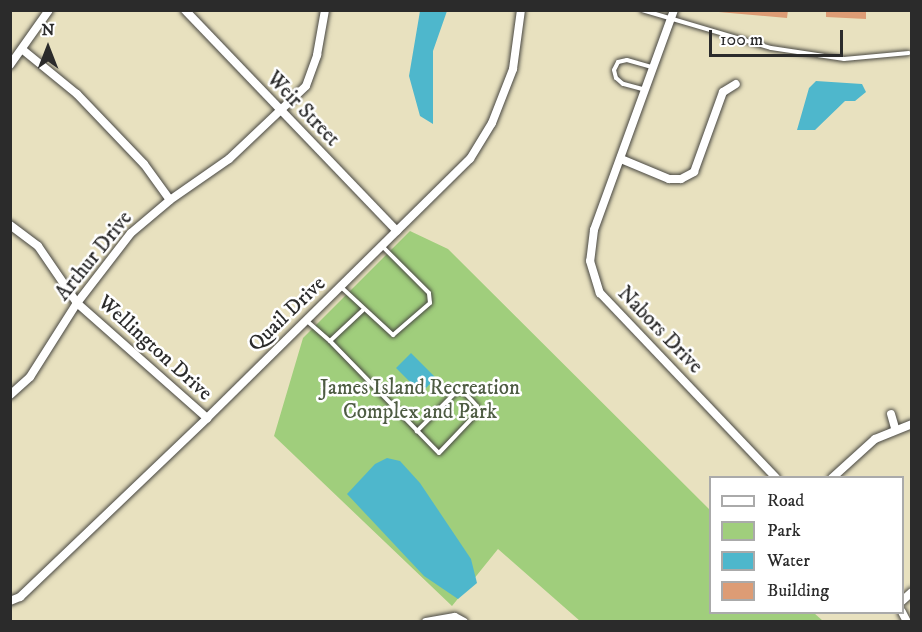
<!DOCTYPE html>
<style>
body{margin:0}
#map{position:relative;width:922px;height:632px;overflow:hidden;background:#e8e1bf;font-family:"IM FELL DW Pica",serif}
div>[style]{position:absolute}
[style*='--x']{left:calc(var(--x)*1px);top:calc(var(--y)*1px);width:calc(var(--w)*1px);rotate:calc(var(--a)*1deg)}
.green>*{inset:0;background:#a0ce7c}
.water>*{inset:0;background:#4eb7cc}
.building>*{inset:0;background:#dd9c75}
.roads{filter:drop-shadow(0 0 2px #474641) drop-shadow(0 0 2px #474641)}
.lane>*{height:4px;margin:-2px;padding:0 2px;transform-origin:2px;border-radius:2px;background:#fff}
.street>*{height:8px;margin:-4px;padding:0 4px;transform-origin:4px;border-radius:4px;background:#fff}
span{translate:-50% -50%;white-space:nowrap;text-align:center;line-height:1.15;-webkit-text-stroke:5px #fff;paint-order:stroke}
.street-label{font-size:21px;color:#2b2b2b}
.park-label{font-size:21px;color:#4e5c43}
.frame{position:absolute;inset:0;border:12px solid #2b2b2b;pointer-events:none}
.legend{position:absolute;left:709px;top:476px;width:195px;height:138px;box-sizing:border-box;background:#fff;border:2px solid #aaa;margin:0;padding:8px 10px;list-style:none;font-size:18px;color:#2b2b2b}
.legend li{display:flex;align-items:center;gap:12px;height:30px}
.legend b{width:30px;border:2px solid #aaa}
.north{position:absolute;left:18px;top:18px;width:60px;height:60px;-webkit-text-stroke:4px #fff;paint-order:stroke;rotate:0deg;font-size:16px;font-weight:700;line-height:24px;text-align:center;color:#2b2b2b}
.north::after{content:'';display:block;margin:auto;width:21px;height:27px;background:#2b2b2b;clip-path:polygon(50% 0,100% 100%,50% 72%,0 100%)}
.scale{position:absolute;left:709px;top:30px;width:134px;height:27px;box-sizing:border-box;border:3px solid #2b2b2b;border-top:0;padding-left:8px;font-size:18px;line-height:21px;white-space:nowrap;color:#2b2b2b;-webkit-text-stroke:4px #fff;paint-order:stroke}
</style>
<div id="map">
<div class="green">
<i style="clip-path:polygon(410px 231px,448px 249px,710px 510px,710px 612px,814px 613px,823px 621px,580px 621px,498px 549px,452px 606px,274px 436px,303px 338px)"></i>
</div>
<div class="water">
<i style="clip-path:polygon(420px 11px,447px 11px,433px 51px,433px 124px,420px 116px,409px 76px)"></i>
<i style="clip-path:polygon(816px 81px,862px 84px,866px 92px,855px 101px,845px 101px,815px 130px,797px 130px,809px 88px)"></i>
<i style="clip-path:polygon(411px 353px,436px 378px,421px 393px,396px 368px)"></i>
<i style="clip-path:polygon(387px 458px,400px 461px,420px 483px,471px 559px,477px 583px,458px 599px,424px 576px,347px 494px,375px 464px)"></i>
</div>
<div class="building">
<i style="clip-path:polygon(696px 10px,788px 10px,787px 18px)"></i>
<i style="clip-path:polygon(826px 10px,866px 10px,866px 19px,826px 17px)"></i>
</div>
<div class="roads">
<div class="lane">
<i style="--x:642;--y:10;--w:134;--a:16.4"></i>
<i style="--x:771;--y:48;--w:74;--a:8.6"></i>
<i style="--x:844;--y:59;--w:65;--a:-5.3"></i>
<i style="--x:646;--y:90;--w:24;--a:-165"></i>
<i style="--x:623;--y:84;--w:9;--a:-139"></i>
<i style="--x:616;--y:78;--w:8;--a:-104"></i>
<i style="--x:614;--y:70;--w:9;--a:-63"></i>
<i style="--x:618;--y:62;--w:9;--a:-13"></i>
<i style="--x:627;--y:60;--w:26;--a:16"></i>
<i style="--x:341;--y:287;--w:71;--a:42.7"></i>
<i style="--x:393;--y:335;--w:49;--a:-40.9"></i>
<i style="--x:430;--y:303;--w:10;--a:-96"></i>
<i style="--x:429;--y:293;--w:66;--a:-135"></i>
<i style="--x:307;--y:321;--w:30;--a:41"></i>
<i style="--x:330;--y:341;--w:45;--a:-43.2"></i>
<i style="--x:330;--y:341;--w:156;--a:45.8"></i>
<i style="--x:439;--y:453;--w:54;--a:-46.5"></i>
<i style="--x:476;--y:414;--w:8;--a:-83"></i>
<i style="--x:477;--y:406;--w:21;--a:-133"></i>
<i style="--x:463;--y:391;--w:6;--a:180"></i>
<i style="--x:457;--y:391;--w:57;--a:135"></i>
</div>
<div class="street">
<i style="--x:185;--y:10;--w:306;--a:46.2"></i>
<i style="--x:674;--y:10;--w:234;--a:110"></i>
<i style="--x:594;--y:230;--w:31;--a:97"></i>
<i style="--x:590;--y:261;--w:34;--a:73"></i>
<i style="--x:600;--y:293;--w:255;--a:46.4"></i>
<i style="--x:23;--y:50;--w:70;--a:39.2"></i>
<i style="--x:77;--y:94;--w:97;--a:46.3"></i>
<i style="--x:144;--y:164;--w:44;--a:54.2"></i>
<i style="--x:10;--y:65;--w:67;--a:-54.7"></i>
<i style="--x:621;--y:159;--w:52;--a:22.6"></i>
<i style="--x:669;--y:179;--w:12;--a:0"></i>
<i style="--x:681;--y:179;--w:15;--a:-28"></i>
<i style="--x:694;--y:172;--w:85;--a:-70.1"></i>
<i style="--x:723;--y:92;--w:15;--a:-32"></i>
<i style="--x:10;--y:225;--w:35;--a:37"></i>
<i style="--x:38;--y:246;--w:69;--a:55.6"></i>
<i style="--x:77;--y:303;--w:174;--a:41.5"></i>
<i style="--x:10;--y:395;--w:27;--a:-42"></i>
<i style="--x:30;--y:377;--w:88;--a:-57.6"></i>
<i style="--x:77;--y:303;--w:88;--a:-52.4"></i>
<i style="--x:131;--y:233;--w:51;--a:-40.2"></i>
<i style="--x:170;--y:200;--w:72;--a:-34.8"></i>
<i style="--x:229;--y:159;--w:106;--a:-43.5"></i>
<i style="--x:306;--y:86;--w:33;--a:-70"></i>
<i style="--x:317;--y:55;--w:46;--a:-79.9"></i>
<i style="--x:891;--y:414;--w:15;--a:74"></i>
<i style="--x:832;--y:478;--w:58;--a:-42.2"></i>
<i style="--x:875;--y:439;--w:40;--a:-22"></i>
<i style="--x:10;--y:601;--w:11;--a:-22"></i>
<i style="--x:20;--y:597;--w:259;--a:-43.7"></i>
<i style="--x:207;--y:418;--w:369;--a:-44.6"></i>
<i style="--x:470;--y:159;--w:42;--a:-58.6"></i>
<i style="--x:492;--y:123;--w:58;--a:-68.7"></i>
<i style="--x:513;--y:69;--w:60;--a:-82.3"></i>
<i style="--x:902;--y:601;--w:13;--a:-42"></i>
<i style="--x:902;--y:612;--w:11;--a:63"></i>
<i style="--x:426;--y:622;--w:29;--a:-10"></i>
<i style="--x:455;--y:617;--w:10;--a:29"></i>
</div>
</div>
<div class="street-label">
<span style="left:303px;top:109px;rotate:46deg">Weir Street</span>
<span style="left:94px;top:256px;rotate:-51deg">Arthur Drive</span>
<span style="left:287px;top:314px;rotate:-44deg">Quail Drive</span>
<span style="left:660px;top:330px;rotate:46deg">Nabors Drive</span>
<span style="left:155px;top:348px;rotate:42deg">Wellington Drive</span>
</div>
<div class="park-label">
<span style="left:420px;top:400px">James Island Recreation<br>Complex and Park</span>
</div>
<div class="frame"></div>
<ul class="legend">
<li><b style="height:8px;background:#fff"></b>Road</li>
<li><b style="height:16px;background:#a0ce7c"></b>Park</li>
<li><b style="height:16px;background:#4eb7cc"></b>Water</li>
<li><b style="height:16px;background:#dd9c75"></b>Building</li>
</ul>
<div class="north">N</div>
<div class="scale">100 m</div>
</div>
